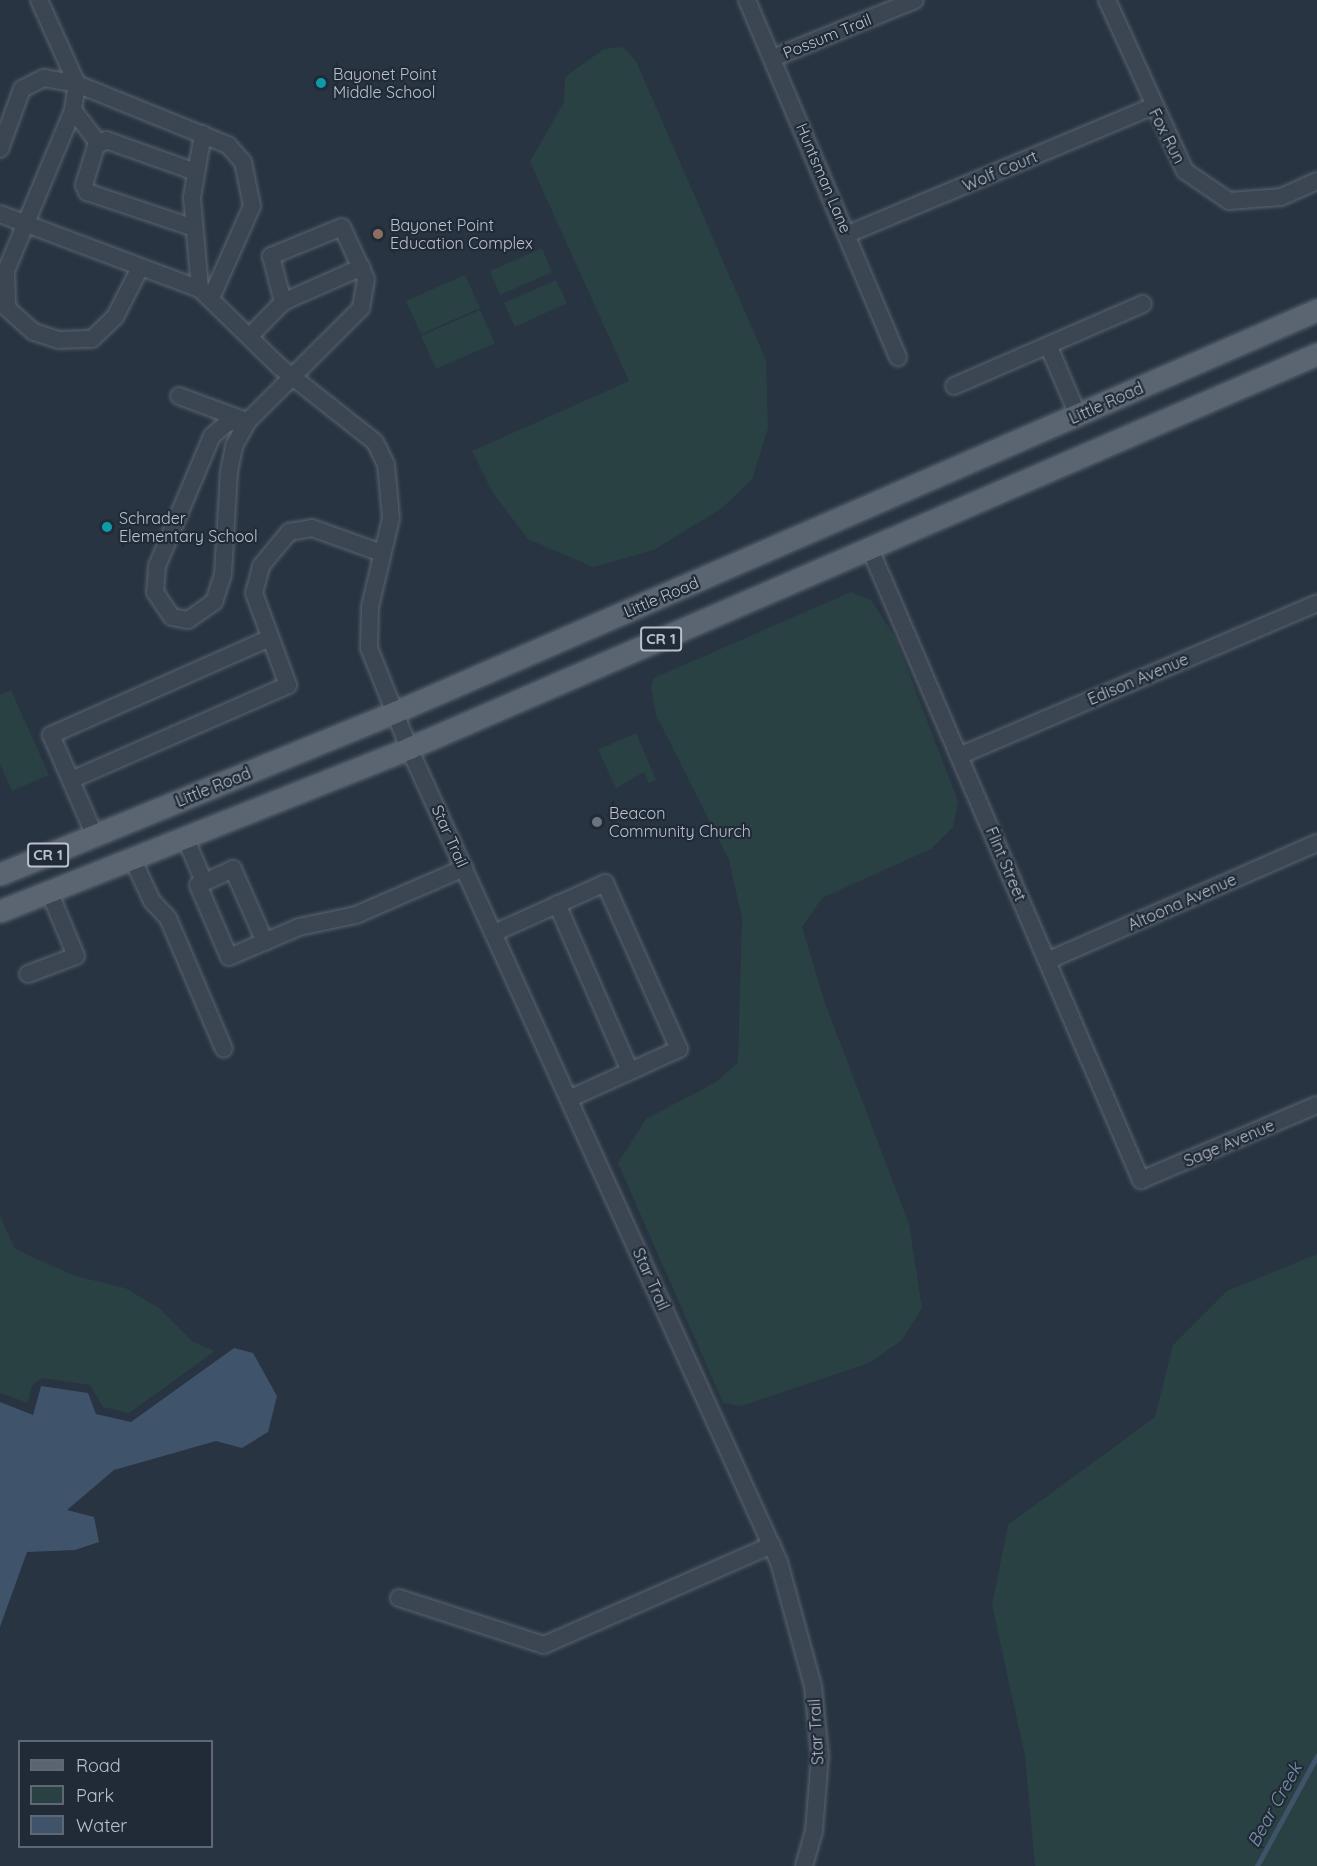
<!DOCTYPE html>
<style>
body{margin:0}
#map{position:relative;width:1317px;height:1866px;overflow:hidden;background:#283442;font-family:Quicksand,sans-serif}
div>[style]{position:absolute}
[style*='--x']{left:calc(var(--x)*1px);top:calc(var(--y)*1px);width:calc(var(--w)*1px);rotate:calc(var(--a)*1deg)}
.green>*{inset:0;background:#2a4143}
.water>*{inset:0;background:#3f536b}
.stream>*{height:4.5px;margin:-2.25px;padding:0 2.25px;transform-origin:2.25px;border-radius:2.25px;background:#3f536b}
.roads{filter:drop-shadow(0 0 2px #5b646f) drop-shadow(0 0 2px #5b646f)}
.minor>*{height:16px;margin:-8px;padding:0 8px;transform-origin:8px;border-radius:8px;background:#3c4652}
.major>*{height:21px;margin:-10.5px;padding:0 10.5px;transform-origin:10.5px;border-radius:10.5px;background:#5b6572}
.dots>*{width:16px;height:16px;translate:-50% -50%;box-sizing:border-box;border:3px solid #212b38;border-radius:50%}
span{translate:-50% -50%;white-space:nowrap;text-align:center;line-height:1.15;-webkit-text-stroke:4.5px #212b38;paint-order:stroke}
.shield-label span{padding:2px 4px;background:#212b38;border:2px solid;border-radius:4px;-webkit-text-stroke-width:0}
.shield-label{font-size:15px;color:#bac1cc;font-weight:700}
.street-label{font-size:16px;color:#bac1cc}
.poi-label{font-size:16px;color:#bac1cc}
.left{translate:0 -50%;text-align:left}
.water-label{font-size:18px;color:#7b93ad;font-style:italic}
.legend{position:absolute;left:18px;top:1740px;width:195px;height:108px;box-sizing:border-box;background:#212b38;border:2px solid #5e6773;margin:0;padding:8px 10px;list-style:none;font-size:18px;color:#bac1cc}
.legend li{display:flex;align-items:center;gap:12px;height:30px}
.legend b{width:30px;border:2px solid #5e6773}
</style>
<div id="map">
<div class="green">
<i style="clip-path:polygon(623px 47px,636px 61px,766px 360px,768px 428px,752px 479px,722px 508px,654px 550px,593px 567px,528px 539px,493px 493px,472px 451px,629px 381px,530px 162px,564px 102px,565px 77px,604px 49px)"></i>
<i style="clip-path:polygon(542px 248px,552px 272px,500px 295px,490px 271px)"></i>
<i style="clip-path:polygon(465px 275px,480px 308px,421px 334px,406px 301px)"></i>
<i style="clip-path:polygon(556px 280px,567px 303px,515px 327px,504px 303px)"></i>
<i style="clip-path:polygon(480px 310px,495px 343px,436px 369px,421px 336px)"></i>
<i style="clip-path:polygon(851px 592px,871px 600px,895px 637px,958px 801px,953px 827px,931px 849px,822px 898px,802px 927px,825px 1003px,909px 1224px,922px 1308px,902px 1340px,869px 1363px,741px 1406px,723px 1403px,618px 1163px,646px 1119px,716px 1082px,738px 1063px,742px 918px,729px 860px,656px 715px,651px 688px,654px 678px)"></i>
<i style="clip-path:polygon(11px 690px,49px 775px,12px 791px,0 764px,0 695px)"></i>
<i style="clip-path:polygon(636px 733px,656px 780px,649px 783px,644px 772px,616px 788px,598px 750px)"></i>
<i style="clip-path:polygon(0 1216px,15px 1249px,75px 1276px,125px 1288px,159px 1308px,193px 1342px,215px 1351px,129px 1413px,103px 1407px,90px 1385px,43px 1378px,32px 1385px,28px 1403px,0 1393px)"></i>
<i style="clip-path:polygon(1317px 1254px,1317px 1866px,1035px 1866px,1025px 1756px,992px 1605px,1008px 1525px,1155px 1417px,1173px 1345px,1227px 1291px)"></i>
</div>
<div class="water">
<i style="clip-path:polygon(234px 1348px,253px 1353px,277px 1396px,268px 1432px,242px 1448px,216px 1441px,114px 1470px,67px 1510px,94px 1517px,99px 1542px,75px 1550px,27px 1552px,0 1627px,0 1402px,33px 1415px,41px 1386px,88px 1393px,96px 1414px,131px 1422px)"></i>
</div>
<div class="stream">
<i style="--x:1257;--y:1866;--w:125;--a:-61.4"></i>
</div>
<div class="roads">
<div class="minor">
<i style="--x:39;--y:0;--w:92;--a:65.7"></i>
<i style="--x:77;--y:84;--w:26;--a:99"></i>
<i style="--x:73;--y:110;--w:174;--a:112.6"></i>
<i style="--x:6;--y:271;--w:37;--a:88"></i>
<i style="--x:7;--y:308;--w:36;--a:42"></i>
<i style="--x:34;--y:332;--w:25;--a:18"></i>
<i style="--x:58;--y:340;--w:34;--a:-2"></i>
<i style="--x:92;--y:339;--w:32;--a:-44"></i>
<i style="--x:115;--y:317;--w:55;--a:-63"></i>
<i style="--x:747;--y:0;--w:388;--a:67.1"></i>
<i style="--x:1107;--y:0;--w:188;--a:65.5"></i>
<i style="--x:1185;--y:171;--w:53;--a:34.3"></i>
<i style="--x:1229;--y:201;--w:52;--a:-4.4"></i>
<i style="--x:1281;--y:197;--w:39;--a:-24"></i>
<i style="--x:773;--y:58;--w:153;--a:-22.2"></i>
<i style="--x:73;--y:110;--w:43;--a:52.6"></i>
<i style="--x:0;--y:149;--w:64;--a:-69.9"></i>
<i style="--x:22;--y:89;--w:25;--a:-27"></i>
<i style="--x:44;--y:78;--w:34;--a:10"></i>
<i style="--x:77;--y:84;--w:163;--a:22"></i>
<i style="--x:228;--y:145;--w:23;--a:49"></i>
<i style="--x:243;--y:162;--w:45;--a:78.4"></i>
<i style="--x:252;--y:206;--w:101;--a:114"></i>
<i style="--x:193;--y:171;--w:92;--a:-160.4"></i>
<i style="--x:106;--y:140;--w:12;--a:149"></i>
<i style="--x:96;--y:146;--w:41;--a:107.1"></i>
<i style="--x:84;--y:185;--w:8;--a:67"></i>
<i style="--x:87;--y:192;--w:113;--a:18.6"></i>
<i style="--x:0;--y:214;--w:214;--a:20.6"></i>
<i style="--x:200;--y:289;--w:112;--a:44.3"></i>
<i style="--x:280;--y:367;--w:121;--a:38.3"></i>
<i style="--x:375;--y:442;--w:25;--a:64"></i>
<i style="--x:386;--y:465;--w:53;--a:84.6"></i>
<i style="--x:391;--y:518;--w:91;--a:103.3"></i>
<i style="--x:370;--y:607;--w:41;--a:91.4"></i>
<i style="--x:369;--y:648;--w:108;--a:68.2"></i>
<i style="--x:409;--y:748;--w:894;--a:65.56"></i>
<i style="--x:779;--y:1562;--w:129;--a:74.7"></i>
<i style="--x:813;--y:1686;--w:70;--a:84.3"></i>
<i style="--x:820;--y:1756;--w:75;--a:94.6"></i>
<i style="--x:814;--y:1831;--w:36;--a:106"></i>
<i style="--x:848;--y:234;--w:329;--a:-22.7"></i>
<i style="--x:200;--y:289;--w:92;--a:-95"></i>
<i style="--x:192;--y:197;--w:64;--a:-80.1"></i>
<i style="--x:283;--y:302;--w:86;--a:-23.9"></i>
<i style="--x:1048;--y:345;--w:76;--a:66.8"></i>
<i style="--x:954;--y:386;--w:206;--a:-23.5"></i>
<i style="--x:179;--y:396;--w:69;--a:20.3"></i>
<i style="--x:248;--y:421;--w:21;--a:175"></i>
<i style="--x:227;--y:423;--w:20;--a:139"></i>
<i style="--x:212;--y:436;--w:141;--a:112.9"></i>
<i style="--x:157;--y:566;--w:26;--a:94"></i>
<i style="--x:155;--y:592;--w:30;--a:56"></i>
<i style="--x:172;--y:617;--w:16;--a:11"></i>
<i style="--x:188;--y:620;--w:32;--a:-35"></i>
<i style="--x:214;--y:602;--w:28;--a:-72"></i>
<i style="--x:223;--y:575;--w:103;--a:-86.7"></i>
<i style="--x:229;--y:472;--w:26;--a:-79"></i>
<i style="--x:234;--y:446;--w:29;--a:-61"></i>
<i style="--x:248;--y:421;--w:160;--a:-45"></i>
<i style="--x:361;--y:308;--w:29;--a:-80"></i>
<i style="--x:366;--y:279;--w:57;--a:-114.8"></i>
<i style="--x:342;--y:227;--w:77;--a:157.8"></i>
<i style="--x:271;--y:256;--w:48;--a:75.4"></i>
<i style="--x:283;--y:302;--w:46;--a:134.1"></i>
<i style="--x:870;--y:549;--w:687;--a:66.76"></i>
<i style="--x:1141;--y:1180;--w:191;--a:-23.1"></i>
<i style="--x:959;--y:756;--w:389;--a:-23.1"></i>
<i style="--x:71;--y:780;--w:237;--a:-23.6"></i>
<i style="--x:288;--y:685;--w:98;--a:-110.3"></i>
<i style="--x:254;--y:593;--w:28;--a:-75"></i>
<i style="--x:261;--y:566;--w:44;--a:-50.5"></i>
<i style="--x:289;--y:532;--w:23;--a:-10"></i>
<i style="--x:312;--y:528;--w:74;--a:19.7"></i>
<i style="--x:95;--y:836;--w:110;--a:-113.5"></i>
<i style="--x:51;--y:735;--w:237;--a:-23.9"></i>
<i style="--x:185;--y:837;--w:49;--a:67.1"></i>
<i style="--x:132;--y:858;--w:47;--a:65.1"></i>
<i style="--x:152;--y:901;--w:23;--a:47"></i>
<i style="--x:168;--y:918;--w:142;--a:66.9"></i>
<i style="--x:557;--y:904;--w:182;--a:66.4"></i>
<i style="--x:494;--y:933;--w:122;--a:-24.2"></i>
<i style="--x:605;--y:883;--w:182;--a:66"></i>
<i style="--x:679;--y:1049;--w:121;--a:155.6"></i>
<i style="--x:265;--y:942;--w:80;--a:-113.7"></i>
<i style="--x:233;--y:869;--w:38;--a:155"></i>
<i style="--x:198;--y:885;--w:78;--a:66.7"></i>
<i style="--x:229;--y:957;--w:76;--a:-23.2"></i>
<i style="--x:299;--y:927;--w:58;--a:-11.9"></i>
<i style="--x:356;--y:915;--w:118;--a:-23.5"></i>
<i style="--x:1047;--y:961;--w:295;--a:-23.6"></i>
<i style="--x:28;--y:974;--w:51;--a:-20.6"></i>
<i style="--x:76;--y:956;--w:70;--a:-112.6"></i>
<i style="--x:399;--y:1598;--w:152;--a:18"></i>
<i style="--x:544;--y:1645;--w:249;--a:-23.7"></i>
</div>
<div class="major">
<i style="--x:0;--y:874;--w:427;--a:-22.3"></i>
<i style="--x:395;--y:712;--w:1006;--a:-23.56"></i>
<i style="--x:0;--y:911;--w:440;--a:-21.7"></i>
<i style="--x:409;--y:748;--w:990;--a:-23.46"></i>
</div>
</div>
<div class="dots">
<i style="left:321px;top:83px;background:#0f9aa8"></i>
<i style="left:378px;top:234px;background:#8d6e63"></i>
<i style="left:107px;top:527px;background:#0f9aa8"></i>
<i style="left:597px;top:822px;background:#6b7280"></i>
</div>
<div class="shield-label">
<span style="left:661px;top:639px">CR 1</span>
<span style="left:48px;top:855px">CR 1</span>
</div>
<div class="street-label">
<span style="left:827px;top:36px;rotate:-22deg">Possum Trail</span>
<span style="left:1167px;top:136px;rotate:63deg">Fox Run</span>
<span style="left:1000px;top:171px;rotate:-23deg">Wolf Court</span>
<span style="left:824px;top:178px;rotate:67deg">Huntsman Lane</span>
<span style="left:1106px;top:403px;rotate:-24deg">Little Road</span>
<span style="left:661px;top:597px;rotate:-23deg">Little Road</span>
<span style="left:1138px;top:679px;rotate:-23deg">Edison Avenue</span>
<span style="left:213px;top:787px;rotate:-22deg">Little Road</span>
<span style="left:450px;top:836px;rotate:66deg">Star Trail</span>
<span style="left:1006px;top:864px;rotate:67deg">Flint Street</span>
<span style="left:1182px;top:902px;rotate:-24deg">Altoona Avenue</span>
<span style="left:1229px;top:1143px;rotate:-23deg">Sage Avenue</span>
<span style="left:651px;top:1279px;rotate:66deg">Star Trail</span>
<span style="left:816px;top:1732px;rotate:-93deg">Star Trail</span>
</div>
<div class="poi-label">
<span class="left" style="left:333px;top:83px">Bayonet Point<br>Middle School</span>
<span class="left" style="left:390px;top:234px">Bayonet Point<br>Education Complex</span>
<span class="left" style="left:119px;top:527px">Schrader<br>Elementary School</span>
<span class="left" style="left:609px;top:822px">Beacon<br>Community Church</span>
</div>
<div class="water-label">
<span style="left:1275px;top:1805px;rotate:-61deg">Bear Creek</span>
</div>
<ul class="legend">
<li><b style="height:8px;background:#5b6572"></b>Road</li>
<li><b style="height:16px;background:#2a4143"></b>Park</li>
<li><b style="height:16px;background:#3f536b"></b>Water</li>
</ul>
</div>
